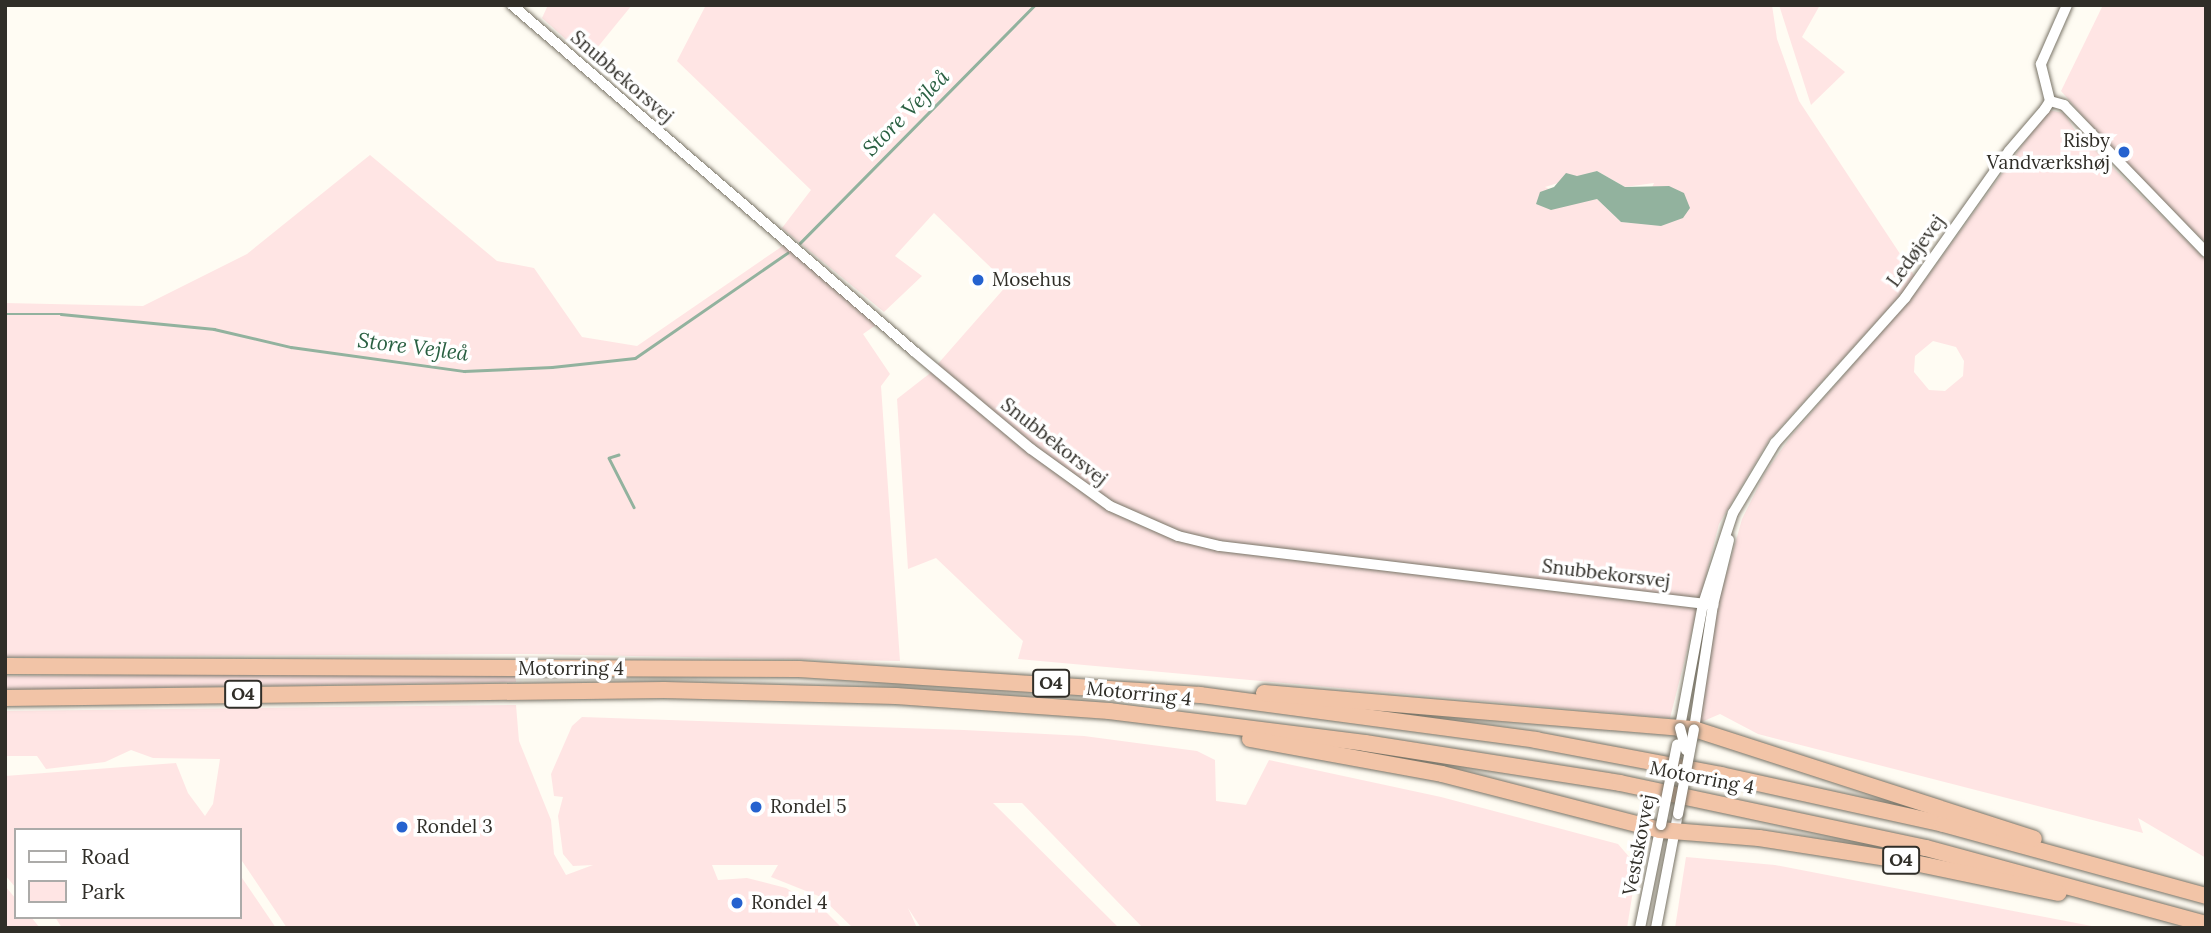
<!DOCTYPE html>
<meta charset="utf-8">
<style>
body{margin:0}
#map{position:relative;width:2211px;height:933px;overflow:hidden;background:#fffcf3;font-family:Lora,serif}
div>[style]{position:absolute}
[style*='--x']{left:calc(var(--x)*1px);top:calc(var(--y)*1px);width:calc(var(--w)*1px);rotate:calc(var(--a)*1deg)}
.green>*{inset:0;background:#ffe5e4}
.water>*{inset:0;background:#92b29e}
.stream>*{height:2.5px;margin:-1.25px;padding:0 1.25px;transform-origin:1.25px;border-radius:1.25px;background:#92b29e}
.roads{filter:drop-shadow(0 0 2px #797467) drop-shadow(0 0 2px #797467)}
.minor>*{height:10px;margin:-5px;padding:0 5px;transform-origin:5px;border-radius:5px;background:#fff}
.highway>*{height:16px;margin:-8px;padding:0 8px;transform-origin:8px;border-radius:8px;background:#f2c4a7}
.bridges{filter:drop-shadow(0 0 2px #797467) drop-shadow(0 0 2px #797467)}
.minor-bridge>*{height:10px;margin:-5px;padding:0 5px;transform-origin:5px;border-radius:5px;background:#fff}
.dots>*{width:19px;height:19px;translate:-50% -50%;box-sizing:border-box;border:4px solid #fff;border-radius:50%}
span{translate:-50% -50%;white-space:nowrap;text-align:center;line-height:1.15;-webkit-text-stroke:7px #fff;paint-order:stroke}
.shield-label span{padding:2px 5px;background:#fff;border:2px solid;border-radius:5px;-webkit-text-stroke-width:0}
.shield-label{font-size:18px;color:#302e28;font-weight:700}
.street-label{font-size:19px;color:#302e28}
.poi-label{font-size:19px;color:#302e28}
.right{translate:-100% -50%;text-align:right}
.left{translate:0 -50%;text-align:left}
.water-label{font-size:21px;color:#2a6042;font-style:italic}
.frame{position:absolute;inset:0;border:7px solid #302e28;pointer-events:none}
.legend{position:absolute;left:14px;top:828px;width:228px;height:91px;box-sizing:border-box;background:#fff;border:2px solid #acaba9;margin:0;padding:9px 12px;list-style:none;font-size:21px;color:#302e28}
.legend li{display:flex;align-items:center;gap:14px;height:35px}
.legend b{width:35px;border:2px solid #acaba9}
</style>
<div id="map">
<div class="green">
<i style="clip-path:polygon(548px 5px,632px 5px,588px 59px,542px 18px)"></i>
<i style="clip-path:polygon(evenodd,706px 5px,1772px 5px,1777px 39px,1799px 101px,1916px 278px,1769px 440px,1719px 524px,1670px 718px,1018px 659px,1023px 641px,936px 558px,908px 569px,897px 399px,929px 374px,1008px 284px,934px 213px,895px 256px,922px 276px,884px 312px,782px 228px,811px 190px,677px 61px,706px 5px,1597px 171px,1625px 187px,1654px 183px,1636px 223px,1621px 222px,1597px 199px,1576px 201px,1545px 187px,1597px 171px)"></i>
<i style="clip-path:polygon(1779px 5px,1820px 5px,1802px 37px,1845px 72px,1811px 105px)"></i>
<i style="clip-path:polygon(2103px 5px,2206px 5px,2206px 243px,2130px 170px,2061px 91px)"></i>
<i style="clip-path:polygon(evenodd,2048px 110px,2064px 113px,2075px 130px,2206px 260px,2206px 858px,2138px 818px,2143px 833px,1758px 734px,1720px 714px,1699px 723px,1718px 604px,1742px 519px,1765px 473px,1791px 436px,1920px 287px,2048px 110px,1933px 341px,1956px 347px,1964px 361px,1963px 376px,1945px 391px,1929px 390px,1914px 372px,1915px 356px,1933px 341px)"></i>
<i style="clip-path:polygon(370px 155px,497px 261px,534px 268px,582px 337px,637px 346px,784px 245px,876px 325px,863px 334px,890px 374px,881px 386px,900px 661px,528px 654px,5px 657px,5px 303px,143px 306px,247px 254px)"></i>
<i style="clip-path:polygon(516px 673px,516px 682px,5px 690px,5px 676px)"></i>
<i style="clip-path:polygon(516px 705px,519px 741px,551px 820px,554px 854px,566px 875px,593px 865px,573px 866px,563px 854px,558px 816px,563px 797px,554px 796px,551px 774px,572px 726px,582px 717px,964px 730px,1084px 736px,1197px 751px,1215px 760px,1216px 801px,1246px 805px,1269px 760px,1441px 797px,1618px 844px,1637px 866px,1627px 928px,1143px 928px,1022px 803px,993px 803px,1119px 928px,921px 928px,908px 908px,917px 928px,853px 928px,821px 897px,771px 877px,778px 865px,712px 865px,718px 880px,747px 878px,786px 888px,824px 910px,842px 928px,287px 928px,240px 858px,240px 830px,16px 830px,16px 888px,5px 875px,5px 776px,176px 763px,188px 793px,205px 816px,213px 804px,220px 759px,153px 758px,131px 750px,105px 762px,46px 769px,37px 756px,5px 756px,5px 711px)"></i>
<i style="clip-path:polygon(1686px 857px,1775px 865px,2102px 928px,1675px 928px)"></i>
<i style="clip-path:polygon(240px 875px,276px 928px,62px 928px,55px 917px,240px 917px)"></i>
<i style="clip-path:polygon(5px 886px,16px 899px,16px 917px,31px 917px,40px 928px,5px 928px)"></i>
</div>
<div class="water">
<i style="clip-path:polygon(1597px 171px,1625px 187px,1669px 186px,1684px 193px,1690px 208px,1683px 218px,1661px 226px,1621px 222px,1597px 199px,1551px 210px,1536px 204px,1540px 192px,1554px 187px,1566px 173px,1577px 176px)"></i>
</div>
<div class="stream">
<i style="--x:800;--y:243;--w:334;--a:-45.4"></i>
<i style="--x:5;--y:314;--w:56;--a:0"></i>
<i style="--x:61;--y:314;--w:154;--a:5.6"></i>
<i style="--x:214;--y:329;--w:79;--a:13.2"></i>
<i style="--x:291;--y:347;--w:175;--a:7.9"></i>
<i style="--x:464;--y:371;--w:88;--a:-2.6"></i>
<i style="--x:552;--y:367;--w:83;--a:-6.2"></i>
<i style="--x:635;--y:358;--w:185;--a:-34.6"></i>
<i style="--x:619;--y:455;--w:10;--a:163"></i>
<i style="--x:609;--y:458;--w:55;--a:63"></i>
</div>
<div class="roads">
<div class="minor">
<i style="--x:512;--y:5;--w:532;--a:40.73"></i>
<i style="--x:915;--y:352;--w:151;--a:39.9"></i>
<i style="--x:1031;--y:449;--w:97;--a:35.8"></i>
<i style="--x:1110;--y:506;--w:74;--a:23.8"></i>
<i style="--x:1178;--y:536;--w:42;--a:13.7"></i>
<i style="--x:1219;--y:546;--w:498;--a:6.8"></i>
<i style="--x:2050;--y:101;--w:15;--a:16"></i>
<i style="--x:2064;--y:105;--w:204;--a:46"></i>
<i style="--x:1694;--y:729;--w:125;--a:-81.3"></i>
<i style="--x:1713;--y:605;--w:67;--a:-76.2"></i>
<i style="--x:1679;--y:732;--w:130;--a:-79.4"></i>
<i style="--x:1703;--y:604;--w:96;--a:-71.8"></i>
<i style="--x:1733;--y:513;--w:82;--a:-59"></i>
<i style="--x:1775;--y:443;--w:195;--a:-48.1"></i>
<i style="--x:1905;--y:298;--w:180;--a:-54.7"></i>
<i style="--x:2009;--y:151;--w:55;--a:-49.4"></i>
<i style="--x:2045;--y:109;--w:9;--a:-58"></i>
<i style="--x:2050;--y:101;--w:38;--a:-104"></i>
<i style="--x:2041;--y:64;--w:64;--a:-66.2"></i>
<i style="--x:1640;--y:928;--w:105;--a:-78.5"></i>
<i style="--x:1656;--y:928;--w:116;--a:-79.1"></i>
</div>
<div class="highway">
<i style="--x:5;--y:666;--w:794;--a:0.22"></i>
<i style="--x:799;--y:669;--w:402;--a:3.7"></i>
<i style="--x:1200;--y:695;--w:339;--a:7.6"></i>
<i style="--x:1536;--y:740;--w:188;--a:10.7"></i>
<i style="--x:1721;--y:775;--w:227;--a:12.4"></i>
<i style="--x:1943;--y:824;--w:273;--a:15.3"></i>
<i style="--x:1264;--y:693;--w:432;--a:4.8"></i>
<i style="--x:1694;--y:729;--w:357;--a:17.9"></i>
<i style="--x:5;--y:698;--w:659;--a:-0.7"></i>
<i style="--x:664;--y:690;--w:232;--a:1.5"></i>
<i style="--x:896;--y:696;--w:214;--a:4"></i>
<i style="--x:1109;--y:711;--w:258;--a:7.1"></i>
<i style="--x:1365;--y:743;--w:258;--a:8.9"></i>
<i style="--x:1620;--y:783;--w:313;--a:12"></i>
<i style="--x:1926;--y:848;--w:290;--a:15.2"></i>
<i style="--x:1250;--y:739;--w:195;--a:10.3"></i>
<i style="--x:1442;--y:774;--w:225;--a:14.4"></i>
<i style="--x:1660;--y:830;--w:99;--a:4.6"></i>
<i style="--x:1759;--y:838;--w:143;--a:8.9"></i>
<i style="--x:1900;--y:860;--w:162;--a:11.7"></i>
</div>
</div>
<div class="bridges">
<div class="minor-bridge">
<i style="--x:1680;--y:728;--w:23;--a:75"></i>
<i style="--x:1678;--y:814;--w:86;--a:-79.3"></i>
<i style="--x:1661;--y:825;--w:82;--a:-78.7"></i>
</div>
</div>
<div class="dots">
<i style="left:2124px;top:152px;background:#2562cf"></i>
<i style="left:978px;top:280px;background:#2562cf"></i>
<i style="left:756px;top:807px;background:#2562cf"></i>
<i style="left:402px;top:827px;background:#2562cf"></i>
<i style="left:737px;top:903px;background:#2562cf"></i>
</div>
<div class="shield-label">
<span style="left:1051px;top:683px">O4</span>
<span style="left:243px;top:694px">O4</span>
<span style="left:1901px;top:860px">O4</span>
</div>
<div class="street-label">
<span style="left:622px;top:77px;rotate:41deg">Snubbekorsvej</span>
<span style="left:1916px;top:251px;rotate:-54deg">Ledøjevej</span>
<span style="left:1054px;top:442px;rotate:38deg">Snubbekorsvej</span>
<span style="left:1606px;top:574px;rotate:7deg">Snubbekorsvej</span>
<span style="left:571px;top:669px">Motorring 4</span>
<span style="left:1139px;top:694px;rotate:6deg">Motorring 4</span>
<span style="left:1702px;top:778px;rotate:11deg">Motorring 4</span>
<span style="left:1639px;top:845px;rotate:-79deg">Vestskovvej</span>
</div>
<div class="poi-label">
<span class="right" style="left:2110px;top:152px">Risby<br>Vandværkshøj</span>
<span class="left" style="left:992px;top:280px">Mosehus</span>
<span class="left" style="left:770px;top:807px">Rondel 5</span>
<span class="left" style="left:416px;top:827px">Rondel 3</span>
<span class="left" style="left:751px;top:903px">Rondel 4</span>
</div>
<div class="water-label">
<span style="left:906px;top:113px;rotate:-45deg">Store Vejleå</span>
<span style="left:413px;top:347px;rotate:7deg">Store Vejleå</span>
</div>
<div class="frame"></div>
<ul class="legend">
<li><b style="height:9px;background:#fff"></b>Road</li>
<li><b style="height:19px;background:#ffe5e4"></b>Park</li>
</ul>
</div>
